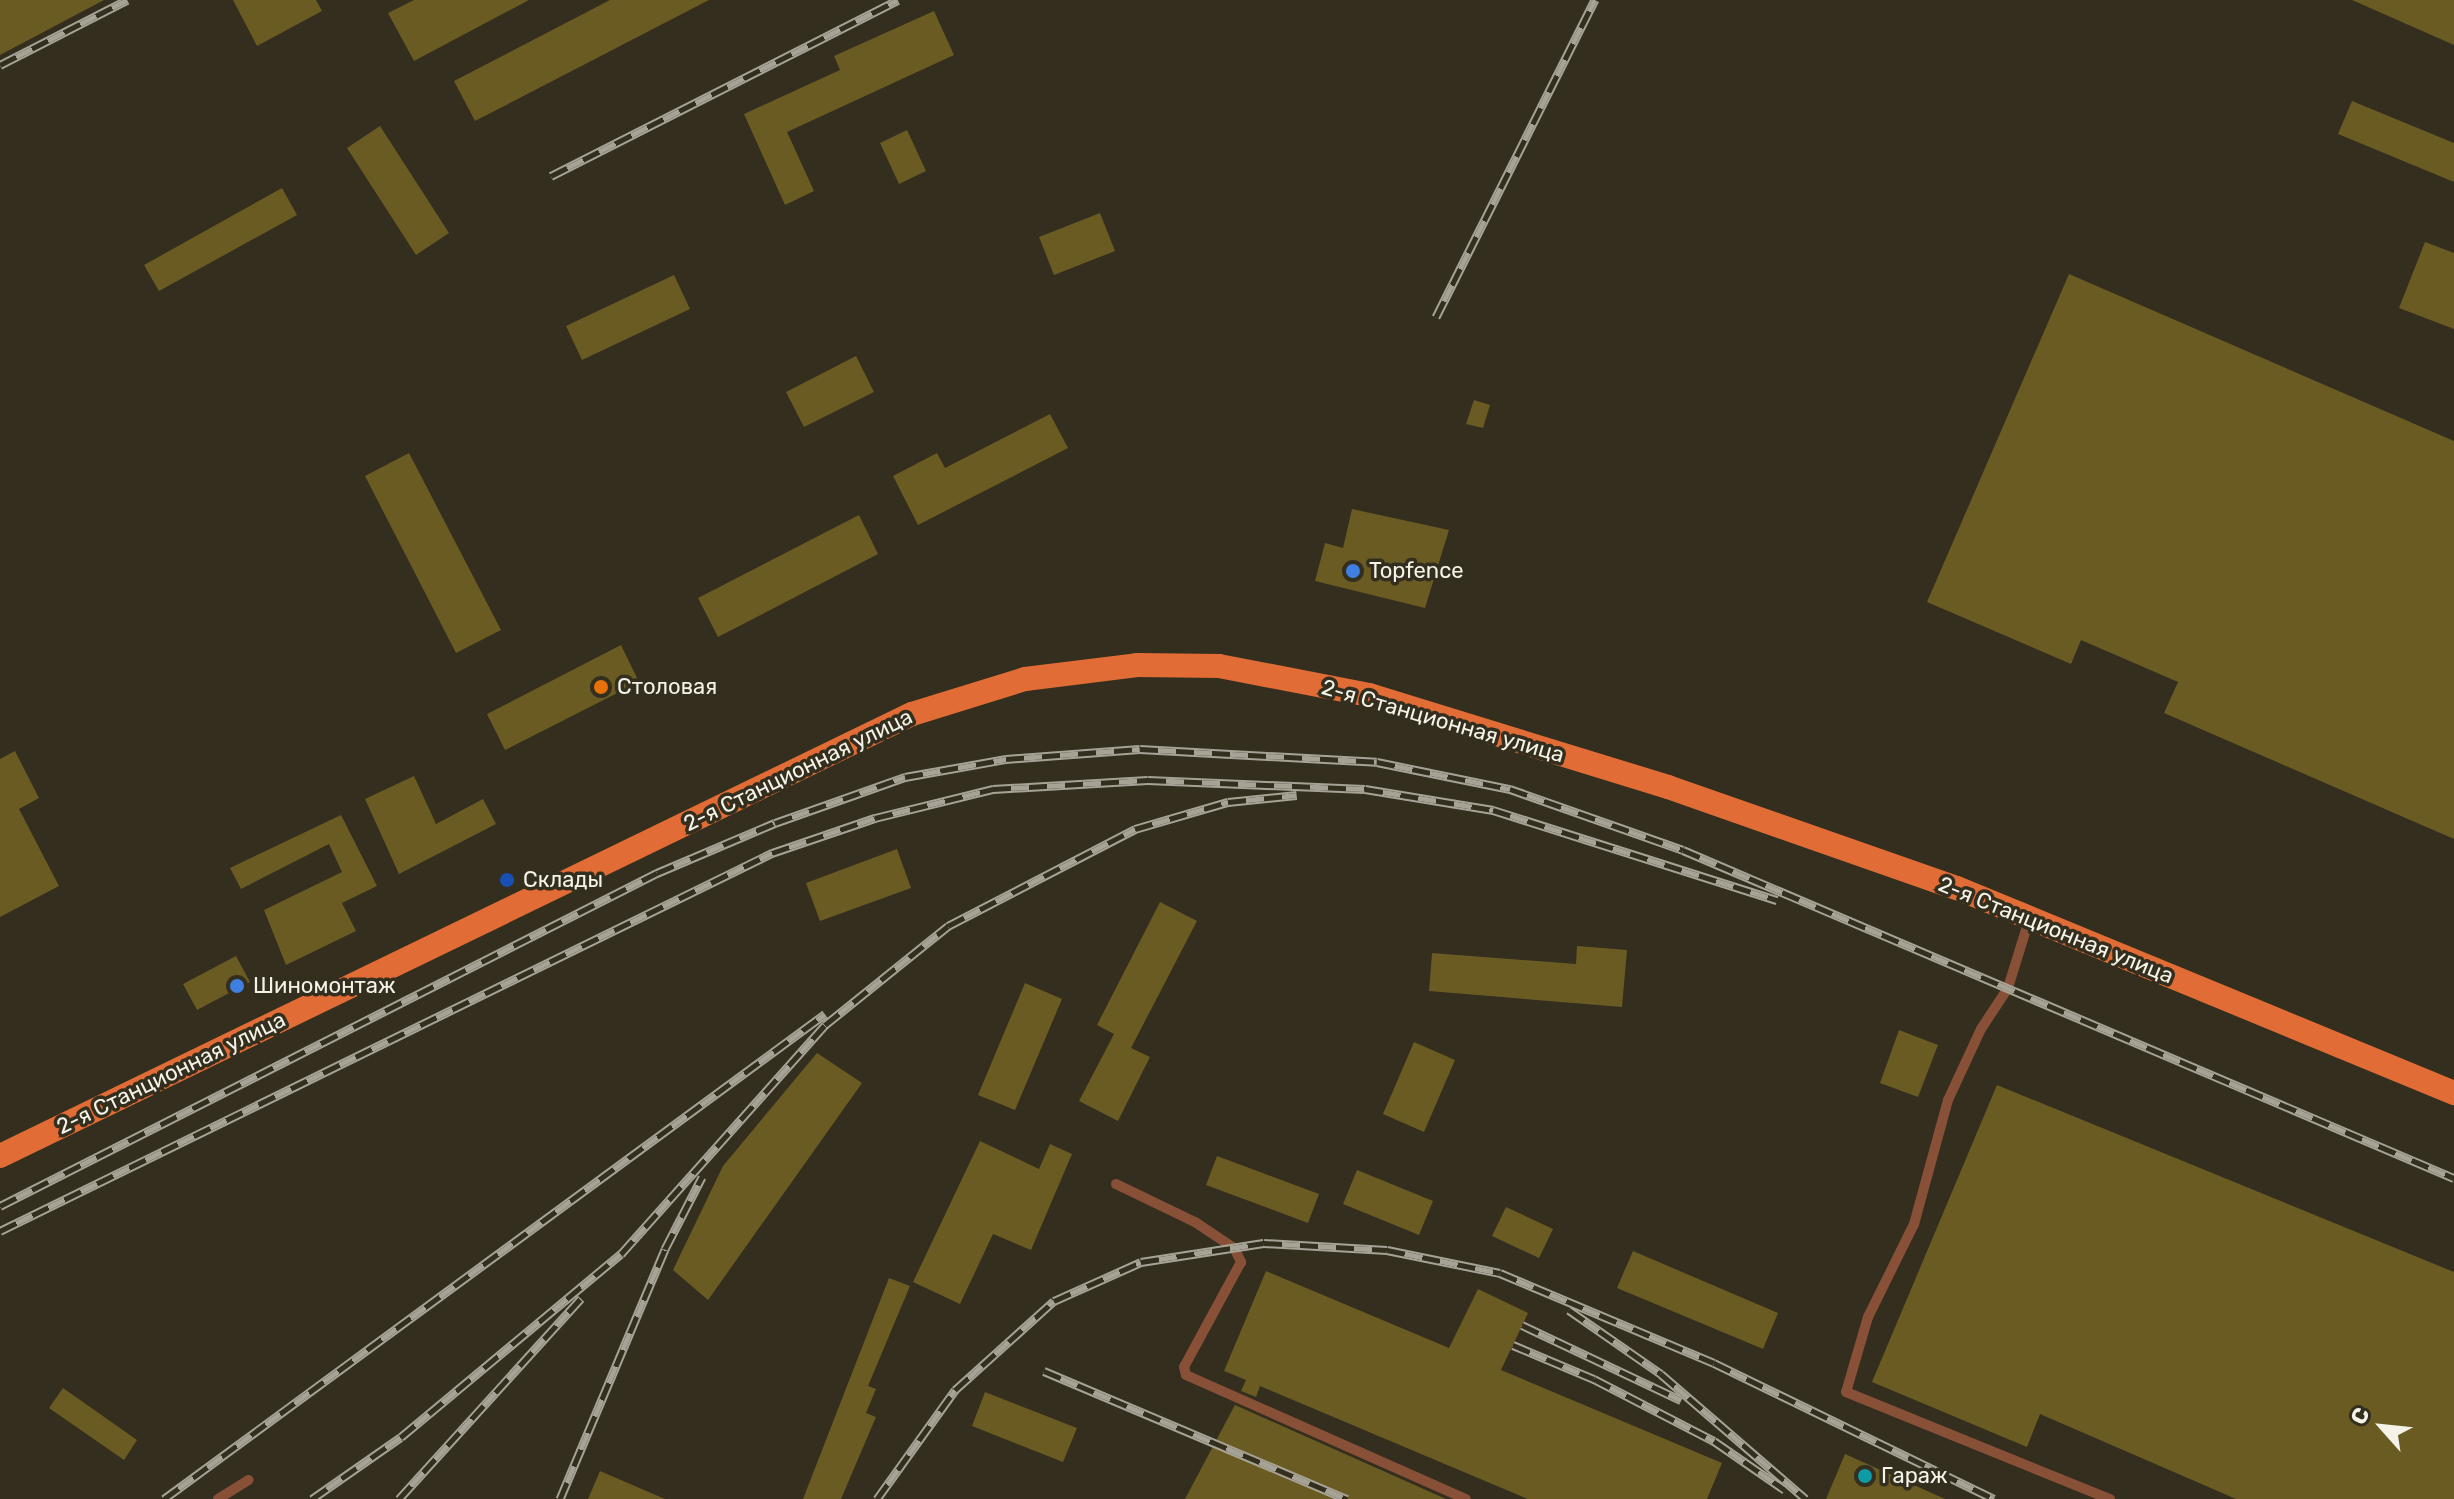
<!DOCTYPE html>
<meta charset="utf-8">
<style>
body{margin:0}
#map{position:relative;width:2454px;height:1499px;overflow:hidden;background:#332e1e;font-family:Rubik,sans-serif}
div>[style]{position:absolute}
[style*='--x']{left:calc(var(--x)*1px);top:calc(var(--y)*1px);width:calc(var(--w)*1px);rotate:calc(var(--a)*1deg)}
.building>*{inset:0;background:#6a5b23}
.lane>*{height:10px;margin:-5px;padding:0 5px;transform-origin:5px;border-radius:5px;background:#895038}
.primary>*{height:24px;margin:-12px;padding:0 12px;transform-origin:12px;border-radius:12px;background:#e16c35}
.rail>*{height:9px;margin-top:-4.5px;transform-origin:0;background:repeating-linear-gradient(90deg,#332e1e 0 18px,#a6a396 0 36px);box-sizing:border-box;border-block:2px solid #a6a396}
.dots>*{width:22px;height:22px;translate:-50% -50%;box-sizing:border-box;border:4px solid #332e1e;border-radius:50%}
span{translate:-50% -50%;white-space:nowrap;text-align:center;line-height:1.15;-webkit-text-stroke:7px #332e1e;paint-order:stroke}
.poi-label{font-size:22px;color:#f5f3e8}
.left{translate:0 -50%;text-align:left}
.street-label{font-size:22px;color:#f5f3e8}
.north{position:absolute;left:2342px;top:1387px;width:80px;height:80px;-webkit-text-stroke:6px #332e1e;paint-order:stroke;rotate:297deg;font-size:22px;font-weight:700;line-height:32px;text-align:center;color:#f5f3e8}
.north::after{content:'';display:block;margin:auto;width:28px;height:36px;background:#f5f3e8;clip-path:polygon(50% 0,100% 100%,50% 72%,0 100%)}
</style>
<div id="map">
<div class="building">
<i style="clip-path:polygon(0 0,104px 0,0 55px)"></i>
<i style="clip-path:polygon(233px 0,316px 0,322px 11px,257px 46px)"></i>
<i style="clip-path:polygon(414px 0,529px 0,414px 61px,388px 13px)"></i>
<i style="clip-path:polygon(610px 0,709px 0,475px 121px,454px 81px)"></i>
<i style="clip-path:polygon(2352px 0,2454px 0,2454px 45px)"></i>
<i style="clip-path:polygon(934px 11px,954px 55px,787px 132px,814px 191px,785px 205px,744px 114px,840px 70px,834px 56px)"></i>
<i style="clip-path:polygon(2352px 101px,2454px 143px,2454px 182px,2338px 134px)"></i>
<i style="clip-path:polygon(380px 126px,449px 233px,416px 255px,347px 148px)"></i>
<i style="clip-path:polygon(907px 130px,926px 171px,899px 184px,880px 143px)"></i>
<i style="clip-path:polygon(282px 188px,297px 215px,159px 291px,144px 265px)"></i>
<i style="clip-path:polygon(1100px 213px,1115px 251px,1054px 275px,1039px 237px)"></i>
<i style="clip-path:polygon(2425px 242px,2454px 253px,2454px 329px,2399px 308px)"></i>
<i style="clip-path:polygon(2069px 274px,2454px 441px,2454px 839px,2164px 713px,2178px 682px,2081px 640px,2071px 664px,1927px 602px)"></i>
<i style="clip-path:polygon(674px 275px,690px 309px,582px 360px,566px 326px)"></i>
<i style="clip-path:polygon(856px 356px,874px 392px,804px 427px,786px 392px)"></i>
<i style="clip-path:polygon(1474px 400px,1490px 405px,1483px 428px,1466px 424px)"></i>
<i style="clip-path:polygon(1050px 414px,1068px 448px,918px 525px,893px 476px,937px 453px,945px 468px)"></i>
<i style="clip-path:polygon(409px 453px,501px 630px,456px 653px,365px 476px)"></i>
<i style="clip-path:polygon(1352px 509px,1449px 530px,1425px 608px,1315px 581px,1325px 543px,1343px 548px)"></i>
<i style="clip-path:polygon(859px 515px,878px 554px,718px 637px,698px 598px)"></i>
<i style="clip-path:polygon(621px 645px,639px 682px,505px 750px,487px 714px)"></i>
<i style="clip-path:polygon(15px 751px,39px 798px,19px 809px,59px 886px,0 917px,0 759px)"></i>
<i style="clip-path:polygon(414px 776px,436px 824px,483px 799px,496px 824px,399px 874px,365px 799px)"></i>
<i style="clip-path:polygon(341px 815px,377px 886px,342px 903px,356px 931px,286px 965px,264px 910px,342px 872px,329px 844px,241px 889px,230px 868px)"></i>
<i style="clip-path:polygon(897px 849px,911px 888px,820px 921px,806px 883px)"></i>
<i style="clip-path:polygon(1160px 902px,1197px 921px,1131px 1048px,1150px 1057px,1118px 1121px,1079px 1101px,1114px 1034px,1097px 1025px)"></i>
<i style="clip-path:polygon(1577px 946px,1627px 950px,1622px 1007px,1429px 991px,1432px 953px,1576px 964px)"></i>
<i style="clip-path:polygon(236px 956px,250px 982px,197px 1010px,183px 984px)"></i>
<i style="clip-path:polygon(1025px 983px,1062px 999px,1015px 1110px,978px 1095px)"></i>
<i style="clip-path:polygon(1899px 1030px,1938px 1045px,1918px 1097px,1880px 1083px)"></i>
<i style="clip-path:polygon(1414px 1042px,1455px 1060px,1424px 1132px,1383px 1114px)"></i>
<i style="clip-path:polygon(817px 1053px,862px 1083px,708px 1300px,673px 1270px,723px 1166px)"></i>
<i style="clip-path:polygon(1997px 1085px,2454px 1272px,2454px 1499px,2236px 1499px,2040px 1414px,2027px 1447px,1872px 1382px)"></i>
<i style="clip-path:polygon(980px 1141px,1039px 1169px,1050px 1144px,1072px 1154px,1031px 1250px,993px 1234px,960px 1304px,913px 1282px)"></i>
<i style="clip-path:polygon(1217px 1156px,1319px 1194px,1308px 1223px,1206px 1185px)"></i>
<i style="clip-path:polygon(1357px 1170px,1433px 1201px,1419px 1235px,1343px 1204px)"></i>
<i style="clip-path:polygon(1506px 1207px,1553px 1229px,1539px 1258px,1492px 1236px)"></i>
<i style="clip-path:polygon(1633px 1251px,1778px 1313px,1763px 1349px,1617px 1288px)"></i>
<i style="clip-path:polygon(1266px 1271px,1449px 1348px,1478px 1289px,1528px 1313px,1501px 1370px,1722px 1463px,1707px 1499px,1528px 1499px,1260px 1386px,1256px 1397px,1241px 1391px,1246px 1380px,1224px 1371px)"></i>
<i style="clip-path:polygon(889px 1278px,910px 1286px,868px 1386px,876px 1389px,866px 1413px,876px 1417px,841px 1499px,803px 1499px)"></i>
<i style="clip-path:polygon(63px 1388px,137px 1440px,124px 1460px,49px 1408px)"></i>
<i style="clip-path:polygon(985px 1392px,1077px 1428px,1063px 1462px,972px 1426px)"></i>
<i style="clip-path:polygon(1235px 1405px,1446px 1499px,1185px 1499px)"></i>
<i style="clip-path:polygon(1845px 1454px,1945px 1499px,1826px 1499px)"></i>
<i style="clip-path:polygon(600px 1471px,665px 1499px,588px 1499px)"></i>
</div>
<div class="lane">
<i style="--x:2029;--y:920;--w:71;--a:107.2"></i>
<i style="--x:2008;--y:988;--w:49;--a:123.4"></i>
<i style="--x:1981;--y:1029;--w:78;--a:114.9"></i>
<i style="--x:1948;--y:1100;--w:129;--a:105.3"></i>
<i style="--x:1914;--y:1224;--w:104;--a:116.3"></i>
<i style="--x:1868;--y:1317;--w:78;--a:106.3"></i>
<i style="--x:1846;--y:1392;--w:285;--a:22.1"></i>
<i style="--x:1116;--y:1184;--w:88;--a:25.7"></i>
<i style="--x:1195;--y:1222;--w:47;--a:33.7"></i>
<i style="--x:1234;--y:1248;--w:16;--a:63"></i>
<i style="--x:1241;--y:1262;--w:119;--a:118.5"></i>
<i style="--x:1184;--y:1367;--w:8;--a:76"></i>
<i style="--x:1186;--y:1375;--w:306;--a:23.9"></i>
<i style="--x:218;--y:1499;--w:36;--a:-32"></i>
</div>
<div class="primary">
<i style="--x:0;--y:1156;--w:1013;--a:-25.86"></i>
<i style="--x:912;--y:714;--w:118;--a:-17.2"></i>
<i style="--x:1025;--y:679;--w:113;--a:-7.1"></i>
<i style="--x:1137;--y:665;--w:82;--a:0.7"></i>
<i style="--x:1219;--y:666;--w:153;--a:10.9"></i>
<i style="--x:1369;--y:695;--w:313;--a:17.1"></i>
<i style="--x:1668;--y:787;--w:306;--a:19.3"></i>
<i style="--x:1957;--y:888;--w:538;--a:22.41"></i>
</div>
<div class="rail">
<i style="--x:0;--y:65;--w:143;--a:-27.1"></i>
<i style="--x:551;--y:176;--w:389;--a:-26.9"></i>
<i style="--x:1436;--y:317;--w:355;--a:-63.4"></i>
<i style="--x:0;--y:1206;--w:737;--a:-26.88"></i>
<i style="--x:657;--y:873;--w:128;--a:-23"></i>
<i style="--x:775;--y:823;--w:138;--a:-19.5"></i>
<i style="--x:905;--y:777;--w:103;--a:-10.1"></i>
<i style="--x:1006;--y:759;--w:134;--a:-4.3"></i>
<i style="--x:1140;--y:749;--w:237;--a:3.1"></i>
<i style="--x:1377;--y:762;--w:136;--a:11.5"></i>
<i style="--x:1510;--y:789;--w:183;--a:19.4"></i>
<i style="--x:1683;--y:850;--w:838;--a:23.05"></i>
<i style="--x:0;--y:1231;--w:860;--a:-26.09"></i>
<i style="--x:772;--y:853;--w:109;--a:-18.8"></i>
<i style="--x:875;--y:818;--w:122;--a:-13.8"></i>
<i style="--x:993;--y:789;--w:155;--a:-3.3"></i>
<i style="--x:1148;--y:780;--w:217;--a:2.4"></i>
<i style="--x:1365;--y:789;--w:130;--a:9.3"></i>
<i style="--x:1493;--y:810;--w:298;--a:17.6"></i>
<i style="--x:1569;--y:1310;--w:112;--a:34.8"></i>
<i style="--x:1661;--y:1374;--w:191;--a:40.8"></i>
<i style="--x:1522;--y:1325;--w:176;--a:25.3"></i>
<i style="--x:1513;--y:1345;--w:88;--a:22.8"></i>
<i style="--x:1594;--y:1379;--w:135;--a:27.3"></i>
<i style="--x:1714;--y:1441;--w:86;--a:34.6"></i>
<i style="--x:1044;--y:1371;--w:329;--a:22.9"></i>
<i style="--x:164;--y:1499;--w:820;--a:-36.27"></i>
<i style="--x:312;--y:1499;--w:108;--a:-34.9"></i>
<i style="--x:401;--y:1437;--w:286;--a:-39.8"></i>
<i style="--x:621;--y:1254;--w:307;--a:-48.3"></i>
<i style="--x:825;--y:1025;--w:158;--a:-38.8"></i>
<i style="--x:948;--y:926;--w:211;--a:-27.4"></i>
<i style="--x:1135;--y:829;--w:97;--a:-16.2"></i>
<i style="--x:1228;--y:802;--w:69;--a:-5.8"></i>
<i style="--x:399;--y:1499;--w:271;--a:-47.8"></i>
<i style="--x:560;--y:1499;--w:271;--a:-67.2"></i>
<i style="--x:665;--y:1249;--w:81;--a:-62.8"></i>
<i style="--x:877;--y:1499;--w:134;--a:-54.4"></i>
<i style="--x:955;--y:1390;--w:133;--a:-42"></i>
<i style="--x:1054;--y:1301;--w:95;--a:-24.1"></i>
<i style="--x:1141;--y:1262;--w:124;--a:-8.8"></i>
<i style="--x:1264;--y:1243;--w:123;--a:3.3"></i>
<i style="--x:1387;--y:1250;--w:115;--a:11.5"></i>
<i style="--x:1500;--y:1273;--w:232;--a:22.8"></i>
<i style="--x:1714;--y:1363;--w:311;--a:25.9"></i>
</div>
<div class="dots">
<i style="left:1353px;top:571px;background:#3f7fe0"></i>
<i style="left:601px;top:687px;background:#e8710a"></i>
<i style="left:507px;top:880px;background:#1a4fb4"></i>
<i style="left:237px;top:986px;background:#3f7fe0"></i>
<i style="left:1865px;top:1476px;background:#0f9aa8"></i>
</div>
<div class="poi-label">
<span class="left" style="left:1369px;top:571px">Topfence</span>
<span class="left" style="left:617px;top:687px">Столовая</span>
<span class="left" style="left:523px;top:880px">Склады</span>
<span class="left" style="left:253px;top:986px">Шиномонтаж</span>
<span class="left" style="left:1881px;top:1476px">Гараж</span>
</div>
<div class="street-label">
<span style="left:1443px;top:721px;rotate:16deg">2-я Станционная улица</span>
<span style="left:798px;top:770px;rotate:-26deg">2-я Станционная улица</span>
<span style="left:2056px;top:930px;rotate:22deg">2-я Станционная улица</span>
<span style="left:171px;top:1073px;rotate:-26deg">2-я Станционная улица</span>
</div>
<div class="north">С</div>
</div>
